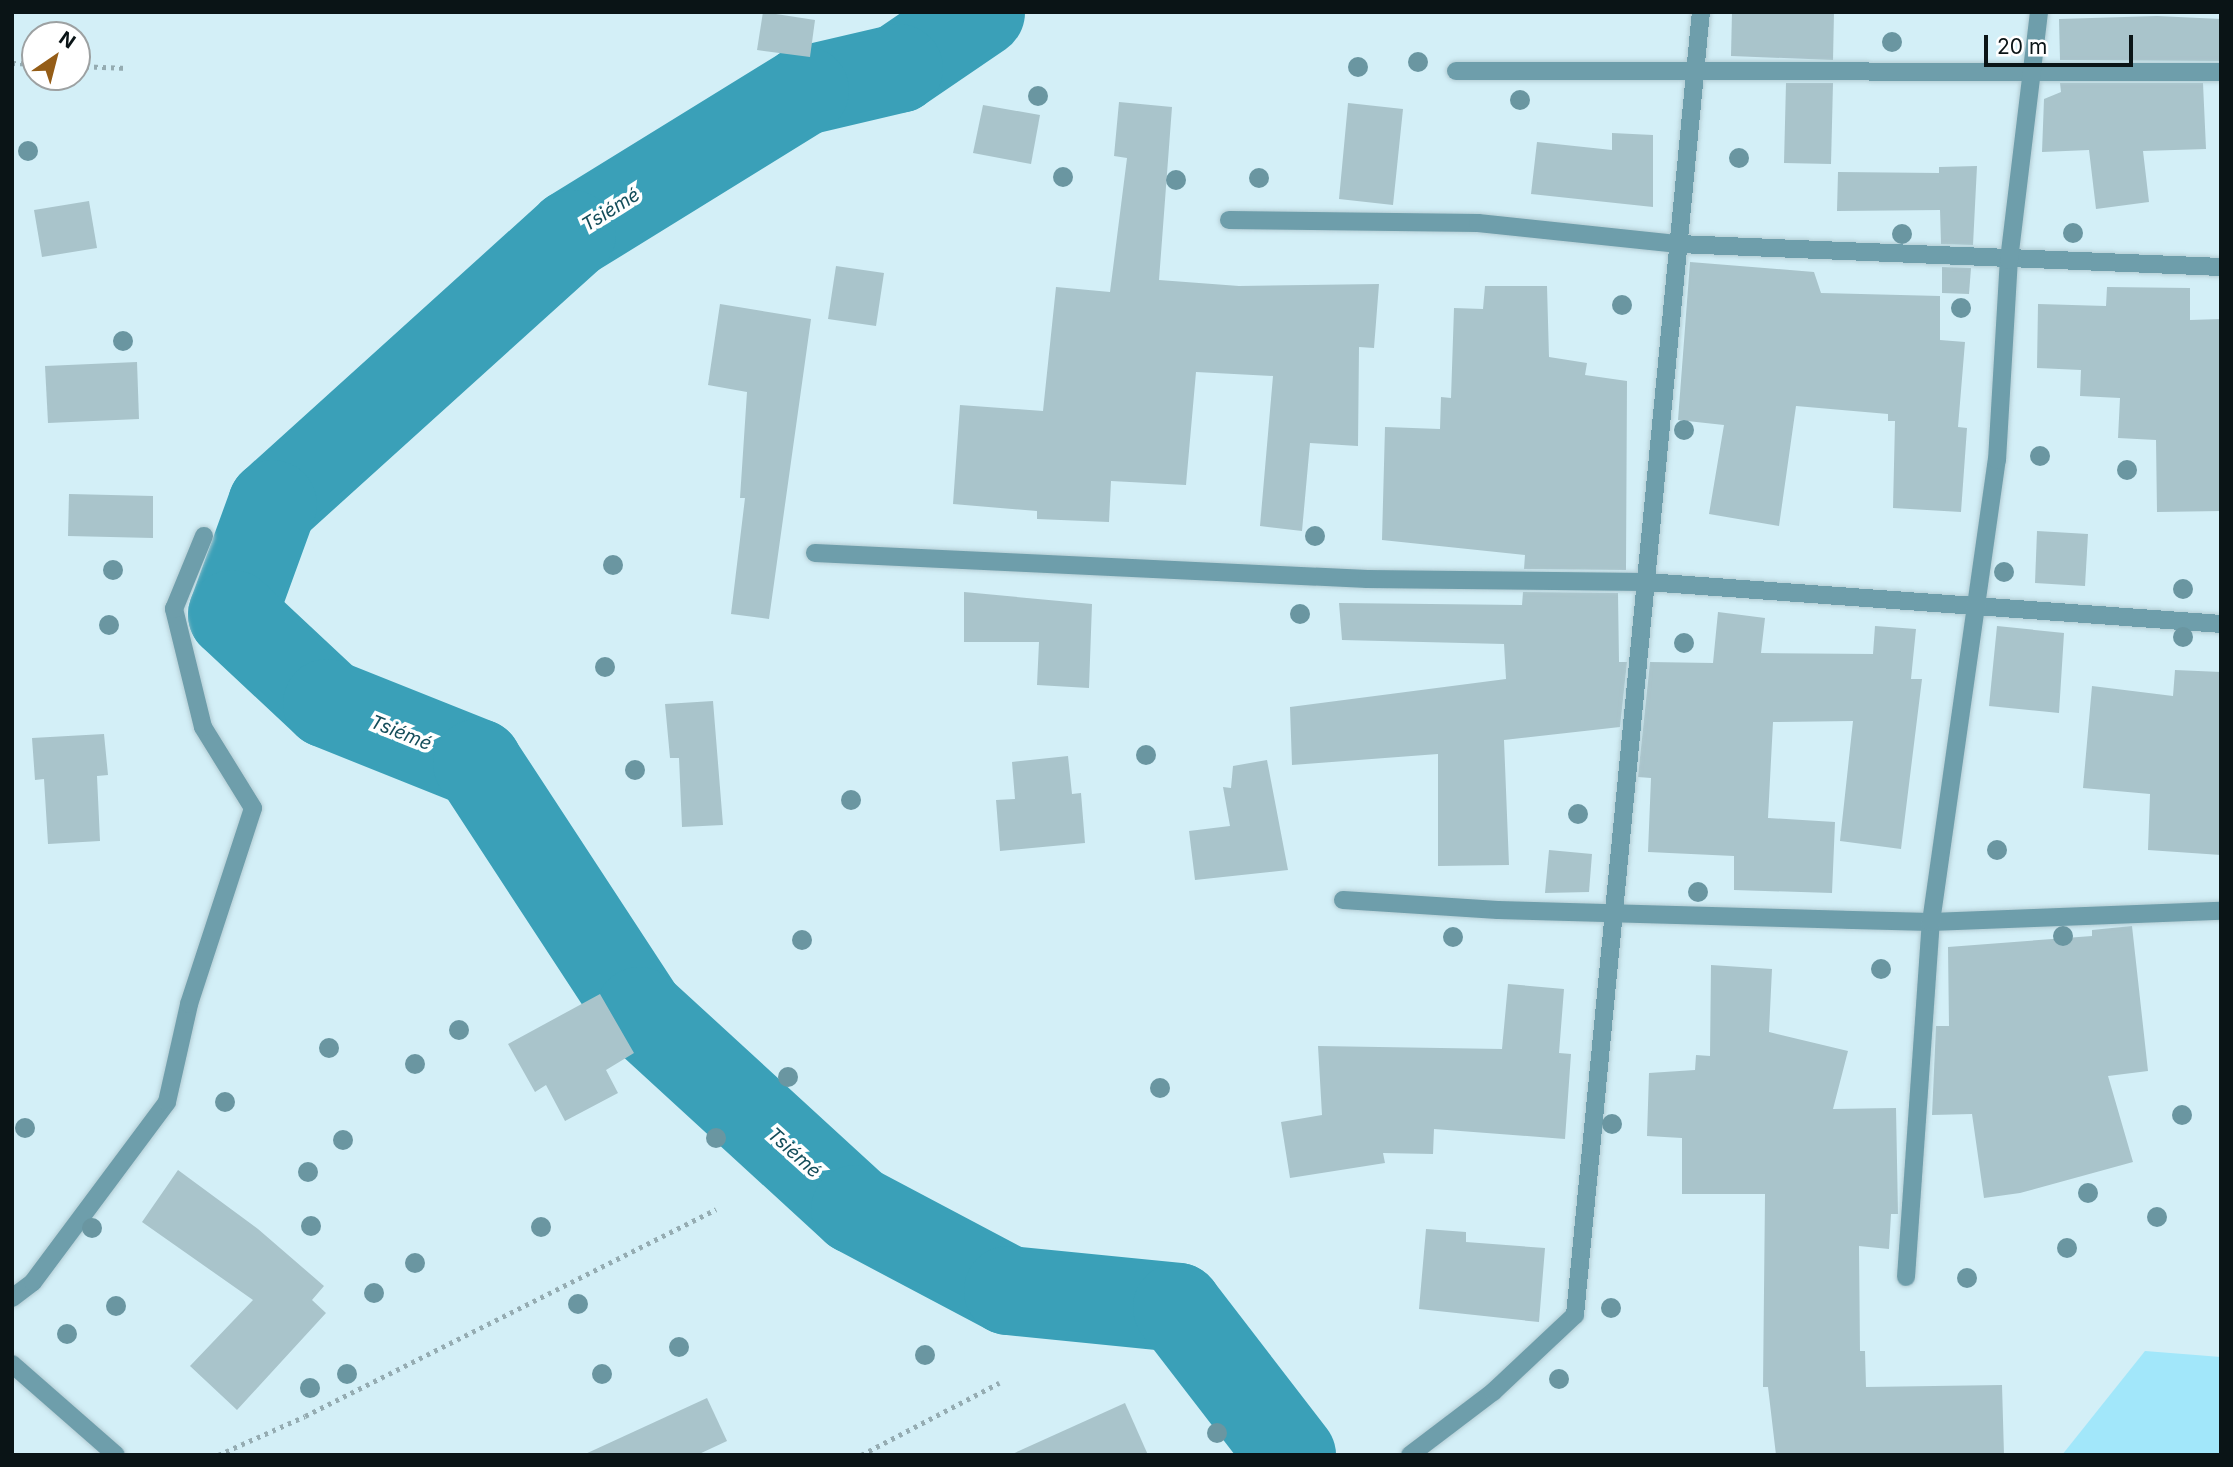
<!DOCTYPE html>
<meta charset="utf-8">
<style>
body{margin:0}
#map{position:relative;width:2233px;height:1467px;overflow:hidden;background:#d3eff7;font-family:Inter,sans-serif}
div>[style]{position:absolute}
[style*='--x']{left:calc(var(--x)*1px);top:calc(var(--y)*1px);width:calc(var(--w)*1px);rotate:calc(var(--a)*1deg)}
.green>*{inset:0;background:#a2e7fa}
.river>*{height:89px;margin:-44.5px;padding:0 44.5px;transform-origin:44.5px;border-radius:44.5px;background:#3aa0b8}
.building>*{inset:0;background:#a9c4cb}
.path>*{height:4.5px;margin-top:-2.25px;transform-origin:0;background:repeating-linear-gradient(90deg,#95acb2 0 3.5px,transparent 0 8.5px)}
.roads{filter:drop-shadow(0 0 2px #b3ccd3) drop-shadow(0 0 2px #b3ccd3)}
.lane>*{height:18px;margin:-9px;padding:0 9px;transform-origin:9px;border-radius:9px;background:#6e9eab}
.street>*{height:18px;margin:-9px;padding:0 9px;transform-origin:9px;border-radius:9px;background:#6e9eab}
.trees>*{width:20px;height:20px;margin:-10px;border-radius:50%;background:#6a96a1}
span{translate:-50% -50%;white-space:nowrap;text-align:center;line-height:1.15;-webkit-text-stroke:7px #fff;paint-order:stroke}
.water-label{font-size:19px;color:#144d5a;font-style:italic}
.frame{position:absolute;inset:0;border:14px solid #0a1416;pointer-events:none}
.north{position:absolute;left:21px;top:21px;width:70px;height:70px;box-sizing:border-box;background:#fff;border:2px solid #9da1a2;border-radius:50%;rotate:35deg;font-size:19px;font-weight:700;line-height:28px;text-align:center;color:#0a1416}
.north::after{content:'';display:block;margin:auto;width:24px;height:32px;background:#955d17;clip-path:polygon(50% 0,100% 100%,50% 72%,0 100%)}
.scale{position:absolute;left:1984px;top:35px;width:149px;height:32px;box-sizing:border-box;border:4px solid #0a1416;border-top:0;padding-left:9px;font-size:21px;line-height:24px;white-space:nowrap;color:#0a1416;-webkit-text-stroke:5px #fff;paint-order:stroke}
</style>
<div id="map">
<div class="green">
<i style="clip-path:polygon(2145px 1351px,2221px 1357px,2221px 1455px,2062px 1455px)"></i>
</div>
<div class="river">
<i style="--x:980;--y:12;--w:99;--a:145.7"></i>
<i style="--x:898;--y:68;--w:97;--a:166.8"></i>
<i style="--x:804;--y:90;--w:274;--a:148.3"></i>
<i style="--x:571;--y:234;--w:403;--a:137.9"></i>
<i style="--x:272;--y:504;--w:117;--a:110"></i>
<i style="--x:232;--y:614;--w:130;--a:43.1"></i>
<i style="--x:327;--y:703;--w:162;--a:21.8"></i>
<i style="--x:477;--y:763;--w:296;--a:56.8"></i>
<i style="--x:639;--y:1011;--w:293;--a:42.5"></i>
<i style="--x:855;--y:1209;--w:173;--a:27.9"></i>
<i style="--x:1008;--y:1290;--w:170;--a:5.7"></i>
<i style="--x:1177;--y:1307;--w:187;--a:52.4"></i>
</div>
<div class="building">
<i style="clip-path:polygon(763px 12px,815px 20px,810px 57px,757px 50px)"></i>
<i style="clip-path:polygon(1732px 12px,1834px 12px,1833px 60px,1731px 56px)"></i>
<i style="clip-path:polygon(2157px 16px,2221px 19px,2221px 61px,2060px 60px,2059px 19px)"></i>
<i style="clip-path:polygon(1786px 83px,1833px 83px,1831px 164px,1784px 163px)"></i>
<i style="clip-path:polygon(2060px 83px,2203px 83px,2206px 149px,2143px 151px,2149px 202px,2096px 209px,2089px 150px,2042px 152px,2044px 99px,2061px 92px)"></i>
<i style="clip-path:polygon(1119px 102px,1172px 107px,1159px 280px,1239px 286px,1379px 284px,1374px 348px,1359px 347px,1358px 446px,1310px 443px,1302px 531px,1260px 526px,1273px 376px,1196px 372px,1186px 485px,1111px 481px,1109px 522px,1037px 519px,1037px 511px,953px 504px,960px 405px,1043px 411px,1056px 287px,1110px 292px,1127px 158px,1114px 156px)"></i>
<i style="clip-path:polygon(1348px 103px,1403px 109px,1393px 205px,1339px 199px)"></i>
<i style="clip-path:polygon(983px 105px,1040px 115px,1031px 164px,973px 153px)"></i>
<i style="clip-path:polygon(1612px 133px,1653px 135px,1653px 207px,1531px 194px,1537px 142px,1612px 150px)"></i>
<i style="clip-path:polygon(1977px 166px,1973px 245px,1941px 244px,1940px 210px,1837px 211px,1838px 172px,1939px 173px,1939px 167px)"></i>
<i style="clip-path:polygon(89px 201px,97px 248px,42px 257px,34px 210px)"></i>
<i style="clip-path:polygon(1690px 262px,1814px 272px,1821px 293px,1940px 296px,1940px 340px,1965px 342px,1958px 427px,1967px 428px,1961px 512px,1893px 508px,1895px 421px,1888px 421px,1888px 414px,1796px 406px,1779px 526px,1709px 514px,1724px 425px,1678px 420px)"></i>
<i style="clip-path:polygon(836px 266px,884px 273px,876px 326px,828px 319px)"></i>
<i style="clip-path:polygon(1942px 267px,1971px 268px,1969px 294px,1942px 293px)"></i>
<i style="clip-path:polygon(1485px 286px,1547px 286px,1549px 357px,1587px 363px,1585px 375px,1627px 381px,1626px 570px,1524px 569px,1525px 555px,1382px 540px,1385px 427px,1440px 429px,1441px 397px,1451px 398px,1454px 308px,1483px 309px)"></i>
<i style="clip-path:polygon(2107px 287px,2190px 288px,2190px 320px,2221px 319px,2221px 511px,2157px 512px,2156px 440px,2118px 438px,2120px 398px,2080px 396px,2081px 370px,2037px 368px,2038px 304px,2106px 306px)"></i>
<i style="clip-path:polygon(720px 304px,811px 319px,769px 619px,731px 614px,745px 498px,740px 498px,747px 392px,708px 385px)"></i>
<i style="clip-path:polygon(137px 362px,139px 419px,48px 423px,45px 366px)"></i>
<i style="clip-path:polygon(69px 494px,153px 496px,153px 538px,68px 536px)"></i>
<i style="clip-path:polygon(2037px 531px,2088px 534px,2085px 586px,2035px 583px)"></i>
<i style="clip-path:polygon(964px 592px,1092px 604px,1089px 688px,1037px 685px,1039px 642px,964px 642px)"></i>
<i style="clip-path:polygon(1523px 592px,1618px 593px,1619px 662px,1627px 662px,1620px 727px,1504px 740px,1509px 865px,1438px 866px,1438px 754px,1292px 765px,1290px 707px,1506px 679px,1504px 644px,1342px 640px,1339px 603px,1522px 605px)"></i>
<i style="clip-path:polygon(1718px 612px,1765px 618px,1761px 653px,1873px 654px,1875px 626px,1916px 629px,1911px 679px,1922px 679px,1901px 849px,1840px 841px,1853px 721px,1773px 722px,1768px 818px,1835px 822px,1832px 893px,1734px 890px,1734px 856px,1648px 852px,1651px 778px,1638px 777px,1650px 662px,1713px 663px)"></i>
<i style="clip-path:polygon(1997px 626px,2064px 633px,2059px 713px,1989px 706px)"></i>
<i style="clip-path:polygon(2175px 670px,2221px 672px,2221px 855px,2148px 850px,2150px 794px,2083px 788px,2092px 686px,2173px 696px)"></i>
<i style="clip-path:polygon(713px 701px,723px 825px,682px 827px,679px 758px,670px 758px,665px 704px)"></i>
<i style="clip-path:polygon(104px 734px,108px 775px,97px 776px,100px 841px,48px 844px,44px 779px,35px 780px,32px 738px)"></i>
<i style="clip-path:polygon(1068px 756px,1072px 794px,1081px 793px,1085px 843px,1000px 851px,996px 800px,1015px 799px,1012px 762px)"></i>
<i style="clip-path:polygon(1267px 760px,1288px 870px,1195px 880px,1189px 831px,1230px 826px,1223px 787px,1231px 788px,1233px 766px)"></i>
<i style="clip-path:polygon(1549px 850px,1592px 854px,1589px 892px,1545px 893px)"></i>
<i style="clip-path:polygon(2132px 926px,2148px 1071px,2108px 1076px,2133px 1162px,2020px 1193px,1984px 1198px,1972px 1114px,1932px 1115px,1936px 1026px,1949px 1026px,1948px 947px,2092px 936px,2092px 930px)"></i>
<i style="clip-path:polygon(1711px 965px,1772px 969px,1769px 1032px,1848px 1051px,1833px 1109px,1896px 1108px,1898px 1214px,1891px 1214px,1889px 1249px,1859px 1246px,1860px 1351px,1865px 1351px,1866px 1387px,2002px 1385px,2004px 1455px,1776px 1455px,1768px 1387px,1763px 1387px,1765px 1194px,1682px 1194px,1682px 1138px,1647px 1136px,1649px 1073px,1695px 1070px,1696px 1055px,1710px 1056px)"></i>
<i style="clip-path:polygon(1508px 984px,1564px 989px,1559px 1053px,1571px 1054px,1565px 1139px,1434px 1129px,1433px 1154px,1383px 1153px,1385px 1163px,1290px 1178px,1281px 1122px,1322px 1115px,1318px 1046px,1502px 1049px)"></i>
<i style="clip-path:polygon(600px 994px,634px 1053px,606px 1070px,618px 1093px,565px 1121px,546px 1085px,535px 1092px,508px 1044px)"></i>
<i style="clip-path:polygon(178px 1170px,258px 1229px,324px 1286px,312px 1300px,326px 1313px,237px 1410px,190px 1366px,253px 1300px,142px 1222px)"></i>
<i style="clip-path:polygon(1426px 1229px,1466px 1232px,1466px 1242px,1545px 1248px,1539px 1322px,1419px 1309px)"></i>
<i style="clip-path:polygon(707px 1398px,727px 1441px,697px 1455px,583px 1455px)"></i>
<i style="clip-path:polygon(1125px 1403px,1148px 1455px,1010px 1455px)"></i>
</div>
<div class="path">
<i style="--x:12;--y:63;--w:23;--a:2"></i>
<i style="--x:77;--y:66;--w:51;--a:2.2"></i>
<i style="--x:218;--y:1455;--w:95;--a:-24.1"></i>
<i style="--x:305;--y:1416;--w:460;--a:-26.7"></i>
<i style="--x:861;--y:1455;--w:156;--a:-27.6"></i>
</div>
<div class="roads">
<div class="lane">
<i style="--x:12;--y:1298;--w:26;--a:-37"></i>
<i style="--x:33;--y:1282;--w:224;--a:-53.3"></i>
<i style="--x:167;--y:1102;--w:100;--a:-77.3"></i>
<i style="--x:189;--y:1004;--w:206;--a:-71.9"></i>
<i style="--x:253;--y:808;--w:95;--a:-121.7"></i>
<i style="--x:203;--y:727;--w:122;--a:-103.8"></i>
<i style="--x:174;--y:609;--w:79;--a:-67.7"></i>
</div>
<div class="street">
<i style="--x:1456;--y:71;--w:765;--a:0.07"></i>
<i style="--x:1229;--y:220;--w:249;--a:0.7"></i>
<i style="--x:1478;--y:223;--w:202;--a:6"></i>
<i style="--x:1679;--y:244;--w:542;--a:2.43"></i>
<i style="--x:815;--y:553;--w:553;--a:2.7"></i>
<i style="--x:1367;--y:579;--w:280;--a:0.6"></i>
<i style="--x:1647;--y:582;--w:576;--a:4.18"></i>
<i style="--x:1343;--y:900;--w:155;--a:3.7"></i>
<i style="--x:1498;--y:910;--w:433;--a:1.6"></i>
<i style="--x:1931;--y:922;--w:290;--a:-2.2"></i>
<i style="--x:1906;--y:1277;--w:356;--a:-86"></i>
<i style="--x:1931;--y:922;--w:467;--a:-81.9"></i>
<i style="--x:1997;--y:460;--w:200;--a:-86.6"></i>
<i style="--x:2009;--y:260;--w:250;--a:-83.1"></i>
<i style="--x:12;--y:1364;--w:138;--a:41.2"></i>
<i style="--x:1410;--y:1455;--w:104;--a:-37.2"></i>
<i style="--x:1493;--y:1392;--w:112;--a:-43.2"></i>
<i style="--x:1575;--y:1315;--w:1309;--a:-84.48"></i>
</div>
</div>
<div class="trees">
<i style="left:1892px;top:42px"></i>
<i style="left:1418px;top:62px"></i>
<i style="left:1358px;top:67px"></i>
<i style="left:1038px;top:96px"></i>
<i style="left:1520px;top:100px"></i>
<i style="left:28px;top:151px"></i>
<i style="left:1739px;top:158px"></i>
<i style="left:1063px;top:177px"></i>
<i style="left:1259px;top:178px"></i>
<i style="left:1176px;top:180px"></i>
<i style="left:2073px;top:233px"></i>
<i style="left:1902px;top:234px"></i>
<i style="left:1622px;top:305px"></i>
<i style="left:1961px;top:308px"></i>
<i style="left:123px;top:341px"></i>
<i style="left:1684px;top:430px"></i>
<i style="left:2040px;top:456px"></i>
<i style="left:2127px;top:470px"></i>
<i style="left:1315px;top:536px"></i>
<i style="left:613px;top:565px"></i>
<i style="left:113px;top:570px"></i>
<i style="left:2004px;top:572px"></i>
<i style="left:2183px;top:589px"></i>
<i style="left:1300px;top:614px"></i>
<i style="left:109px;top:625px"></i>
<i style="left:2183px;top:637px"></i>
<i style="left:1684px;top:643px"></i>
<i style="left:605px;top:667px"></i>
<i style="left:1146px;top:755px"></i>
<i style="left:635px;top:770px"></i>
<i style="left:851px;top:800px"></i>
<i style="left:1578px;top:814px"></i>
<i style="left:1997px;top:850px"></i>
<i style="left:1698px;top:892px"></i>
<i style="left:2063px;top:936px"></i>
<i style="left:1453px;top:937px"></i>
<i style="left:802px;top:940px"></i>
<i style="left:1881px;top:969px"></i>
<i style="left:459px;top:1030px"></i>
<i style="left:329px;top:1048px"></i>
<i style="left:415px;top:1064px"></i>
<i style="left:788px;top:1077px"></i>
<i style="left:1160px;top:1088px"></i>
<i style="left:225px;top:1102px"></i>
<i style="left:2182px;top:1115px"></i>
<i style="left:1612px;top:1124px"></i>
<i style="left:25px;top:1128px"></i>
<i style="left:716px;top:1138px"></i>
<i style="left:343px;top:1140px"></i>
<i style="left:308px;top:1172px"></i>
<i style="left:2088px;top:1193px"></i>
<i style="left:2157px;top:1217px"></i>
<i style="left:311px;top:1226px"></i>
<i style="left:541px;top:1227px"></i>
<i style="left:92px;top:1228px"></i>
<i style="left:2067px;top:1248px"></i>
<i style="left:415px;top:1263px"></i>
<i style="left:1967px;top:1278px"></i>
<i style="left:374px;top:1293px"></i>
<i style="left:578px;top:1304px"></i>
<i style="left:116px;top:1306px"></i>
<i style="left:1611px;top:1308px"></i>
<i style="left:67px;top:1334px"></i>
<i style="left:679px;top:1347px"></i>
<i style="left:925px;top:1355px"></i>
<i style="left:347px;top:1374px"></i>
<i style="left:602px;top:1374px"></i>
<i style="left:1559px;top:1379px"></i>
<i style="left:310px;top:1388px"></i>
<i style="left:1217px;top:1433px"></i>
</div>
<div class="water-label">
<span style="left:611px;top:210px;rotate:-32deg">Tsiémé</span>
<span style="left:401px;top:733px;rotate:22deg">Tsiémé</span>
<span style="left:794px;top:1153px;rotate:42deg">Tsiémé</span>
</div>
<div class="frame"></div>
<div class="north">N</div>
<div class="scale">20 m</div>
</div>
